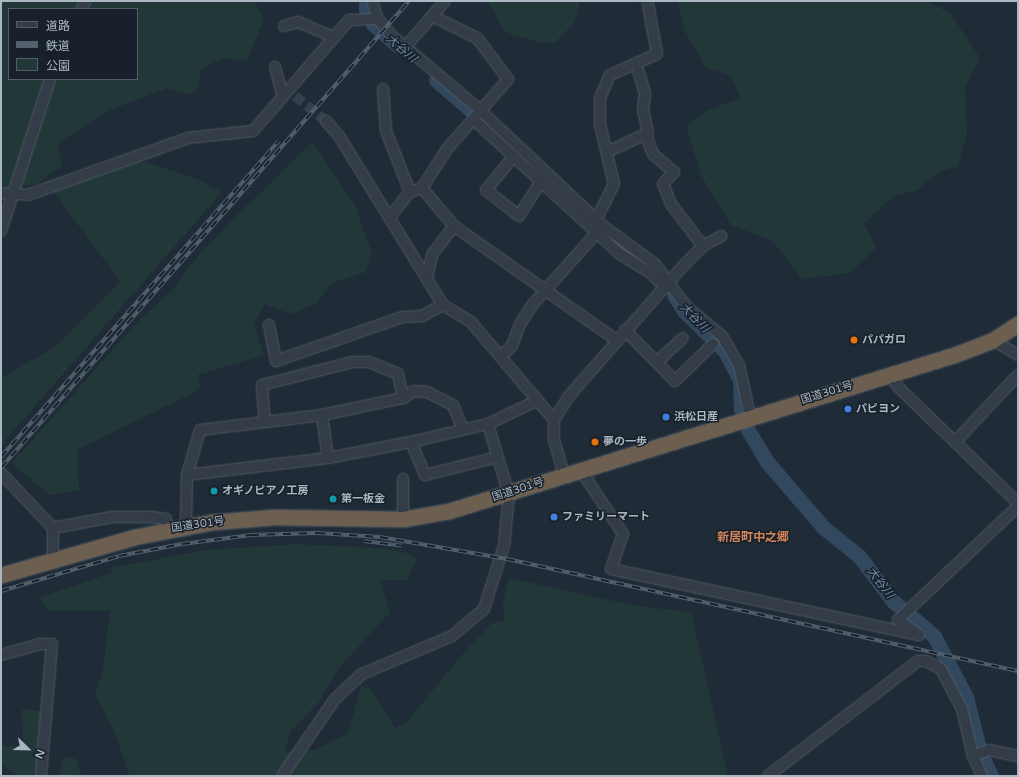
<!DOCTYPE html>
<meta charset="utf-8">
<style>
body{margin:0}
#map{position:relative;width:1019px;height:777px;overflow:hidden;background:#1f2b36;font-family:"Varela Round","Noto Sans JP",sans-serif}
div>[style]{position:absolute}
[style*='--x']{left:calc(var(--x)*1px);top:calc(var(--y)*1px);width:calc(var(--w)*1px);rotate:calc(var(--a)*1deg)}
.green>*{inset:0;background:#223838}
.river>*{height:15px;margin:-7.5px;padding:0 7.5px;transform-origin:7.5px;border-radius:7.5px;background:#32485e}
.minor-tunnel>*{height:10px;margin-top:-5px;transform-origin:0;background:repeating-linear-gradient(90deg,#34404b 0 10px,transparent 0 15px)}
.roads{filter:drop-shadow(0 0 1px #505a65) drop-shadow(0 0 1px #505a65)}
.minor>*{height:10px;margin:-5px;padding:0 5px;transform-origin:5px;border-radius:5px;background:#333c47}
.highway>*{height:15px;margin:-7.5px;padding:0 7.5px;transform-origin:7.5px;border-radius:7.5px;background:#6d5f4f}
.rail>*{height:4px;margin-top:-2px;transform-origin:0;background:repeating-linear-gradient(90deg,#18212b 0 8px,#54616e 0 16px);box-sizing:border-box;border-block:1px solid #54616e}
.dots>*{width:11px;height:11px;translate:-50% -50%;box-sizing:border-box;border:2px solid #18212b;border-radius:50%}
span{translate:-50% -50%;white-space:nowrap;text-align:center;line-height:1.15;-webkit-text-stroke:3px #18212b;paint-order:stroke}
.poi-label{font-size:11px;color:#acb7c4;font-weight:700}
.left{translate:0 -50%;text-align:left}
.street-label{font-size:11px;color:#acb7c4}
.water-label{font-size:12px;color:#6d8aa8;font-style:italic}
.neighbourhood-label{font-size:12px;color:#d38458;font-weight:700}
.frame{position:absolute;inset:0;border:2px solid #acb7c4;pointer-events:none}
.legend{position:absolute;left:8px;top:8px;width:130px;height:72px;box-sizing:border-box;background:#18212b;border:1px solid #535d68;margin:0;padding:5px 7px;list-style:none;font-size:12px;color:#acb7c4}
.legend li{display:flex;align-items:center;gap:8px;height:20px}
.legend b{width:20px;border:1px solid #535d68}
.north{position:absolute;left:8px;top:729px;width:40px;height:40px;-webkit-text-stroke:3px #18212b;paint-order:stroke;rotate:113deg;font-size:11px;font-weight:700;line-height:16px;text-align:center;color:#acb7c4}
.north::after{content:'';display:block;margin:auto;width:14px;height:18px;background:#acb7c4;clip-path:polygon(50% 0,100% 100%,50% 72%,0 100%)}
</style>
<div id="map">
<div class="green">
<i style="clip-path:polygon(evenodd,1px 1px,254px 1px,264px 19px,247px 61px,223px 58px,201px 69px,199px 86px,192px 95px,167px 88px,110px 110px,58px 143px,62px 166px,35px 185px,10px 186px,1px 185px,1px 1px,9px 9px,137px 9px,137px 79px,9px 79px,9px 9px)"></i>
<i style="clip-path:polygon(488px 1px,580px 1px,575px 22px,555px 42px,540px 43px,505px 32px)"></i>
<i style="clip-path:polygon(677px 1px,926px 1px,950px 13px,980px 58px,965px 88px,967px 134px,958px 166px,938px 172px,916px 191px,895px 195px,864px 223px,876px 248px,850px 273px,802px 279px,773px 241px,731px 225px,702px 177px,686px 127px,708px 110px,741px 98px,730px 75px,705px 67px,685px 31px)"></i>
<i style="clip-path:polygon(313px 142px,355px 205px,372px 253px,366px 272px,332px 283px,316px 304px,290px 314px,265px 304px,254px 324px,264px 355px,197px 375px,201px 389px,77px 450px,79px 490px,49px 495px,12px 463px,141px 318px,173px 290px,193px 262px,233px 219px)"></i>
<i style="clip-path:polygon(139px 160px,197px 179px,222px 192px,1px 445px,1px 378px,55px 347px,120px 281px,51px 189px)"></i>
<i style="clip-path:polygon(295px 544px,380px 548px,407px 553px,417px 560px,407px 580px,380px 580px,390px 612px,338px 669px,319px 702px,291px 731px,284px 752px,314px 750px,348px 733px,361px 686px,371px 689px,395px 728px,406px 723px,467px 649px,492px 623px,504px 621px,503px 602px,509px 578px,636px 606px,691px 612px,728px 776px,130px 776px,114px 730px,95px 694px,103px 670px,110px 611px,48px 611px,40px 598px,113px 572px,110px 568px,206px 550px)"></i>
<i style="clip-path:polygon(22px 709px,43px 712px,35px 773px,29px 776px,18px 776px,1px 763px,1px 742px,3px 746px,23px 746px)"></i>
<i style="clip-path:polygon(63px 757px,77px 759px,81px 776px,59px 776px)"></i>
</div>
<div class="river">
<i style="--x:366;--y:1;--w:9;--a:90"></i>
<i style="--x:373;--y:24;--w:32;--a:41"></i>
<i style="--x:436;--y:80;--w:49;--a:40.9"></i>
<i style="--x:478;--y:116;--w:47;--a:41.5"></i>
<i style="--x:607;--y:237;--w:56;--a:34.8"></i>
<i style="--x:674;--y:295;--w:19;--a:58"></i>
<i style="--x:684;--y:311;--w:57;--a:44.3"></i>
<i style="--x:725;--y:351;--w:34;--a:63"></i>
<i style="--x:740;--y:381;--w:28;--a:88"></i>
<i style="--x:748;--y:430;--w:37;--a:59"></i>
<i style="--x:767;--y:462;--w:87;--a:49.2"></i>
<i style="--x:824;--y:528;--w:45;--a:38.7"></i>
<i style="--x:859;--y:556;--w:56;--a:52.9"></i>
<i style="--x:893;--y:601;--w:54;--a:40.5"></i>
<i style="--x:934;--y:636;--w:69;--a:62.3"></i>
<i style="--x:966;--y:697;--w:57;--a:75.7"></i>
<i style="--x:980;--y:752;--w:26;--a:65"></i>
</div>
<div class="minor-tunnel">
<i style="--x:295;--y:96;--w:40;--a:39"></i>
</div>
<div class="roads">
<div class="minor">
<i style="--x:372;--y:1;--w:19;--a:72"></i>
<i style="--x:378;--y:19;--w:19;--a:51"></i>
<i style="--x:390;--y:34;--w:119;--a:40.2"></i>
<i style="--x:481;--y:111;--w:168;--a:43.3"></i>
<i style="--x:603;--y:226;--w:64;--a:36.2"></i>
<i style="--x:655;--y:264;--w:52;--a:53.6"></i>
<i style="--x:686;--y:306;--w:47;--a:39.8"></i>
<i style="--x:722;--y:336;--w:34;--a:60"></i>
<i style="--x:739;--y:365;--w:52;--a:77.8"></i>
<i style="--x:82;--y:9;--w:9;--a:-69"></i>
<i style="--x:432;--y:16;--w:20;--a:-49"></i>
<i style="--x:284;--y:26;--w:15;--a:-16"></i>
<i style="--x:298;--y:22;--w:39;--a:23"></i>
<i style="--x:275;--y:67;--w:30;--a:75"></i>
<i style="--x:383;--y:89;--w:42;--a:85.9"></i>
<i style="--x:386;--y:131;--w:66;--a:68.5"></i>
<i style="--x:473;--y:119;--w:200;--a:42.6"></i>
<i style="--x:620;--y:254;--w:36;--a:32"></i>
<i style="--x:651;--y:273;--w:21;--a:47"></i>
<i style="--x:326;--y:121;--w:20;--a:49"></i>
<i style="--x:339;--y:136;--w:198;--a:58.4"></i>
<i style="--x:443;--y:305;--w:33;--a:31"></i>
<i style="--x:471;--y:322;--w:128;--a:49.7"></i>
<i style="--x:646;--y:135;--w:20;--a:70"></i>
<i style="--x:653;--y:154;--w:28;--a:41"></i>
<i style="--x:674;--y:172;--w:16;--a:133"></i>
<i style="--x:663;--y:184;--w:22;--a:68"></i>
<i style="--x:671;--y:204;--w:53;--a:52.7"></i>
<i style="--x:607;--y:152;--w:45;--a:-24.9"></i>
<i style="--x:648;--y:133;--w:24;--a:-102"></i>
<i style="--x:643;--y:110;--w:17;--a:-83"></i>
<i style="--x:645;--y:93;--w:31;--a:-107"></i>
<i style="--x:514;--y:156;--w:44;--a:129.5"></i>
<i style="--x:486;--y:190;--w:42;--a:38.2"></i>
<i style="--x:519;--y:216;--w:41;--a:-57.8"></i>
<i style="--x:422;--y:188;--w:50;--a:49.9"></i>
<i style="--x:454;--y:226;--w:198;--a:35.1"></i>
<i style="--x:1;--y:193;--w:27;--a:4"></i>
<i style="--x:28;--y:195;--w:170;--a:-19.6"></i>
<i style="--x:188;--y:138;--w:65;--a:-6.1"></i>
<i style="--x:253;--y:131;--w:147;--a:-49.1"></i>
<i style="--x:349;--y:20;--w:29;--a:-2"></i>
<i style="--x:391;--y:216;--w:31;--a:-52"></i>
<i style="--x:410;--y:192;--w:13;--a:-18"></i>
<i style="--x:422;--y:188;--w:46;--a:-57.3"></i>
<i style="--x:447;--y:149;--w:93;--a:-48.9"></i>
<i style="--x:508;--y:79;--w:51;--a:-127.1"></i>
<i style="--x:477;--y:38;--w:50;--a:-153.9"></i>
<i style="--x:432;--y:16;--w:40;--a:131"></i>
<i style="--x:596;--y:220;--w:40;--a:-63.4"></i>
<i style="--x:614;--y:184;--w:61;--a:-103.3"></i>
<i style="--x:600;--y:125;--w:27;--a:-90"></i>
<i style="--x:600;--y:98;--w:25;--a:-67"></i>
<i style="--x:610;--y:75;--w:51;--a:-24.1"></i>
<i style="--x:657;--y:54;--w:51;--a:-100.2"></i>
<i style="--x:1;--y:231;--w:160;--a:-72.1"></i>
<i style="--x:427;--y:277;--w:23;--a:-77"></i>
<i style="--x:432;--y:255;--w:36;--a:-53"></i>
<i style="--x:269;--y:325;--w:37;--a:79"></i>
<i style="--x:276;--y:361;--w:133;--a:-19.2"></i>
<i style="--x:402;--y:317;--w:20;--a:-3"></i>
<i style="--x:422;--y:316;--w:24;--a:-28"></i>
<i style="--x:625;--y:330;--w:71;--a:45.6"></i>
<i style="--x:675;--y:381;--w:53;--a:-44.2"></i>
<i style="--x:993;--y:340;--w:29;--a:31"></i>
<i style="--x:502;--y:355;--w:13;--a:-42"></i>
<i style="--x:512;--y:346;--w:23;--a:-70"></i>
<i style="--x:520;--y:324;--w:24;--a:-57"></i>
<i style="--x:533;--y:304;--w:101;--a:-48.2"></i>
<i style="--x:657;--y:362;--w:35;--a:-43"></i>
<i style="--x:890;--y:374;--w:15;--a:58"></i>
<i style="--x:898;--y:387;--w:167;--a:44"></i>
<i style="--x:322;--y:415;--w:43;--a:82.1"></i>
<i style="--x:265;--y:422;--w:37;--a:-95"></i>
<i style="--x:262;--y:385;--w:94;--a:-14.2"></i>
<i style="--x:353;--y:362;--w:16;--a:0"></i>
<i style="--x:369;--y:362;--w:31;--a:22"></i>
<i style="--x:398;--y:374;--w:25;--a:78"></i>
<i style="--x:411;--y:442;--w:36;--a:67"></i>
<i style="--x:425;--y:475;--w:75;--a:-13.9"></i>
<i style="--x:955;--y:442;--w:92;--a:-46.8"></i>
<i style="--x:580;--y:469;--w:78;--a:56.5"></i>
<i style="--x:623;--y:534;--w:37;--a:109"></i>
<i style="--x:611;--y:569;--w:315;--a:12.1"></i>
<i style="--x:1;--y:473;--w:76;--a:46.6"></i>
<i style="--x:53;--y:528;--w:32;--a:90"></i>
<i style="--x:187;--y:475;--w:142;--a:-6.9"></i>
<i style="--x:328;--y:458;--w:85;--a:-10.9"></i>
<i style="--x:411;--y:442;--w:79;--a:-13.2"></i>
<i style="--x:488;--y:424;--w:51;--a:-25.6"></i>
<i style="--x:564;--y:475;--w:36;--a:-106"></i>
<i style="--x:554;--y:440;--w:20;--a:-90"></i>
<i style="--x:554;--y:420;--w:28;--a:-58"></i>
<i style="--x:569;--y:396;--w:174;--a:-48.7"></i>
<i style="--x:684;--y:265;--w:27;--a:-45"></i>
<i style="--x:703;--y:246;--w:21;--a:-29"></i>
<i style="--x:403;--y:519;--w:40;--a:-90"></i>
<i style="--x:186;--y:526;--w:51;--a:-88.9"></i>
<i style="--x:187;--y:475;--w:47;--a:-73.9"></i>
<i style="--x:200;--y:430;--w:123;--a:-7"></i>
<i style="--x:322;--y:415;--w:83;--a:-11.9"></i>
<i style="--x:403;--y:398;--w:13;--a:-32"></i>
<i style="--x:414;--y:391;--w:13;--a:4"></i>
<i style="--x:427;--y:392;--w:29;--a:27"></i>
<i style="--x:453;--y:405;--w:24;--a:68"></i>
<i style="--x:53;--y:528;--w:60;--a:-10.6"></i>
<i style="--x:112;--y:517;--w:40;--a:0"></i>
<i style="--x:152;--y:517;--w:14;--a:8"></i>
<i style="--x:166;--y:519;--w:10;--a:79"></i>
<i style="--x:919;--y:635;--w:26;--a:-144"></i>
<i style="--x:898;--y:620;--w:166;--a:-43.5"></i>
<i style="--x:1;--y:655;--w:41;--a:-15.8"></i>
<i style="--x:40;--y:644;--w:12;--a:0"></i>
<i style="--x:52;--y:644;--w:132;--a:94.8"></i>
<i style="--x:973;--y:756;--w:17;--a:-21"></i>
<i style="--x:989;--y:750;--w:30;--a:12"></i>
<i style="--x:282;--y:776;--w:93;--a:-55.5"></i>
<i style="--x:335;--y:699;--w:37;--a:-43"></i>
<i style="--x:362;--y:674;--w:98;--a:-22.9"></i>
<i style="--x:452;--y:636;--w:42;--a:-40.2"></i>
<i style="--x:484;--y:609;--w:66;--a:-72.4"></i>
<i style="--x:504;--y:546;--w:51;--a:-84.4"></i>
<i style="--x:509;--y:495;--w:74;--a:-106.5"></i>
<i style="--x:768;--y:776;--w:189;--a:-37.5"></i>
<i style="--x:918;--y:661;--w:8;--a:0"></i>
<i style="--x:926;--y:661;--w:17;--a:28"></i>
<i style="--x:941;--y:669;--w:45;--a:62.3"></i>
<i style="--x:962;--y:709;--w:48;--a:76.8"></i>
<i style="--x:973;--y:756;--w:22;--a:66"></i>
</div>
<div class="highway">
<i style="--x:1;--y:575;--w:138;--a:-15.9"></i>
<i style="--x:134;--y:537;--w:79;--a:-10.9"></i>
<i style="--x:212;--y:522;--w:63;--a:-4.5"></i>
<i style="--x:275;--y:517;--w:128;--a:0.9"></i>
<i style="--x:403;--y:519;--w:47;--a:-9.9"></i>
<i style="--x:449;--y:511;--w:529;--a:-17.17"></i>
<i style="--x:954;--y:355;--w:42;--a:-21"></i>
<i style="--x:993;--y:340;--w:30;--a:-33"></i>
</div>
</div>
<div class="rail">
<i style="--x:1;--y:457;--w:421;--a:-48.7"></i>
<i style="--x:1;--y:468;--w:620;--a:-48.86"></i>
<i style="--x:364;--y:541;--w:38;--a:7"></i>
<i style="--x:1;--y:591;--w:123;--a:-16.5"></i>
<i style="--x:119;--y:556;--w:64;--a:-10.8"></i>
<i style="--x:182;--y:544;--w:70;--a:-7.4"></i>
<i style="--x:251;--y:535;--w:66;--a:-1.7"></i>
<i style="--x:317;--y:533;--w:63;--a:3.6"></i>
<i style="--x:380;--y:537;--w:129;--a:9.8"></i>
<i style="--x:507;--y:559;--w:523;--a:12.36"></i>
</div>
<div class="dots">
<i style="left:854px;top:340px;background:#e8710a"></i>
<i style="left:848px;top:409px;background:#3f7fe0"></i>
<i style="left:666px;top:417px;background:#3f7fe0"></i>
<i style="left:595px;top:442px;background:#e8710a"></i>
<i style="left:214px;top:491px;background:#0f9aa8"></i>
<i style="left:333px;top:499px;background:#0f9aa8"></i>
<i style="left:554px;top:517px;background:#3f7fe0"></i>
</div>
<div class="poi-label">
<span class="left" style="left:862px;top:340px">パパガロ</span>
<span class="left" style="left:856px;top:409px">パピヨン</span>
<span class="left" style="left:674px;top:417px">浜松日産</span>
<span class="left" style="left:603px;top:442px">夢の一歩</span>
<span class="left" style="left:222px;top:491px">オギノピアノ工房</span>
<span class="left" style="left:341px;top:499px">第一板金</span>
<span class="left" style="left:562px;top:517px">ファミリーマート</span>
</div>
<div class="street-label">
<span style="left:827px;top:393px;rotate:-17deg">国道301号</span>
<span style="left:518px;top:490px;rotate:-18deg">国道301号</span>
<span style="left:198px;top:525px;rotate:-8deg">国道301号</span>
</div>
<div class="water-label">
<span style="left:401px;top:49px;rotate:41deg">大谷川</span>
<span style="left:694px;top:318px;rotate:46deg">大谷川</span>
<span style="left:880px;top:583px;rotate:52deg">大谷川</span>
</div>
<div class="neighbourhood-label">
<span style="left:753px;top:538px">新居町中之郷</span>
</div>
<div class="frame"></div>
<ul class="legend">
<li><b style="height:5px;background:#333c47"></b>道路</li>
<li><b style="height:5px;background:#54616e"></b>鉄道</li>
<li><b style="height:11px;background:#223838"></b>公園</li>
</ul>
<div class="north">N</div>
</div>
